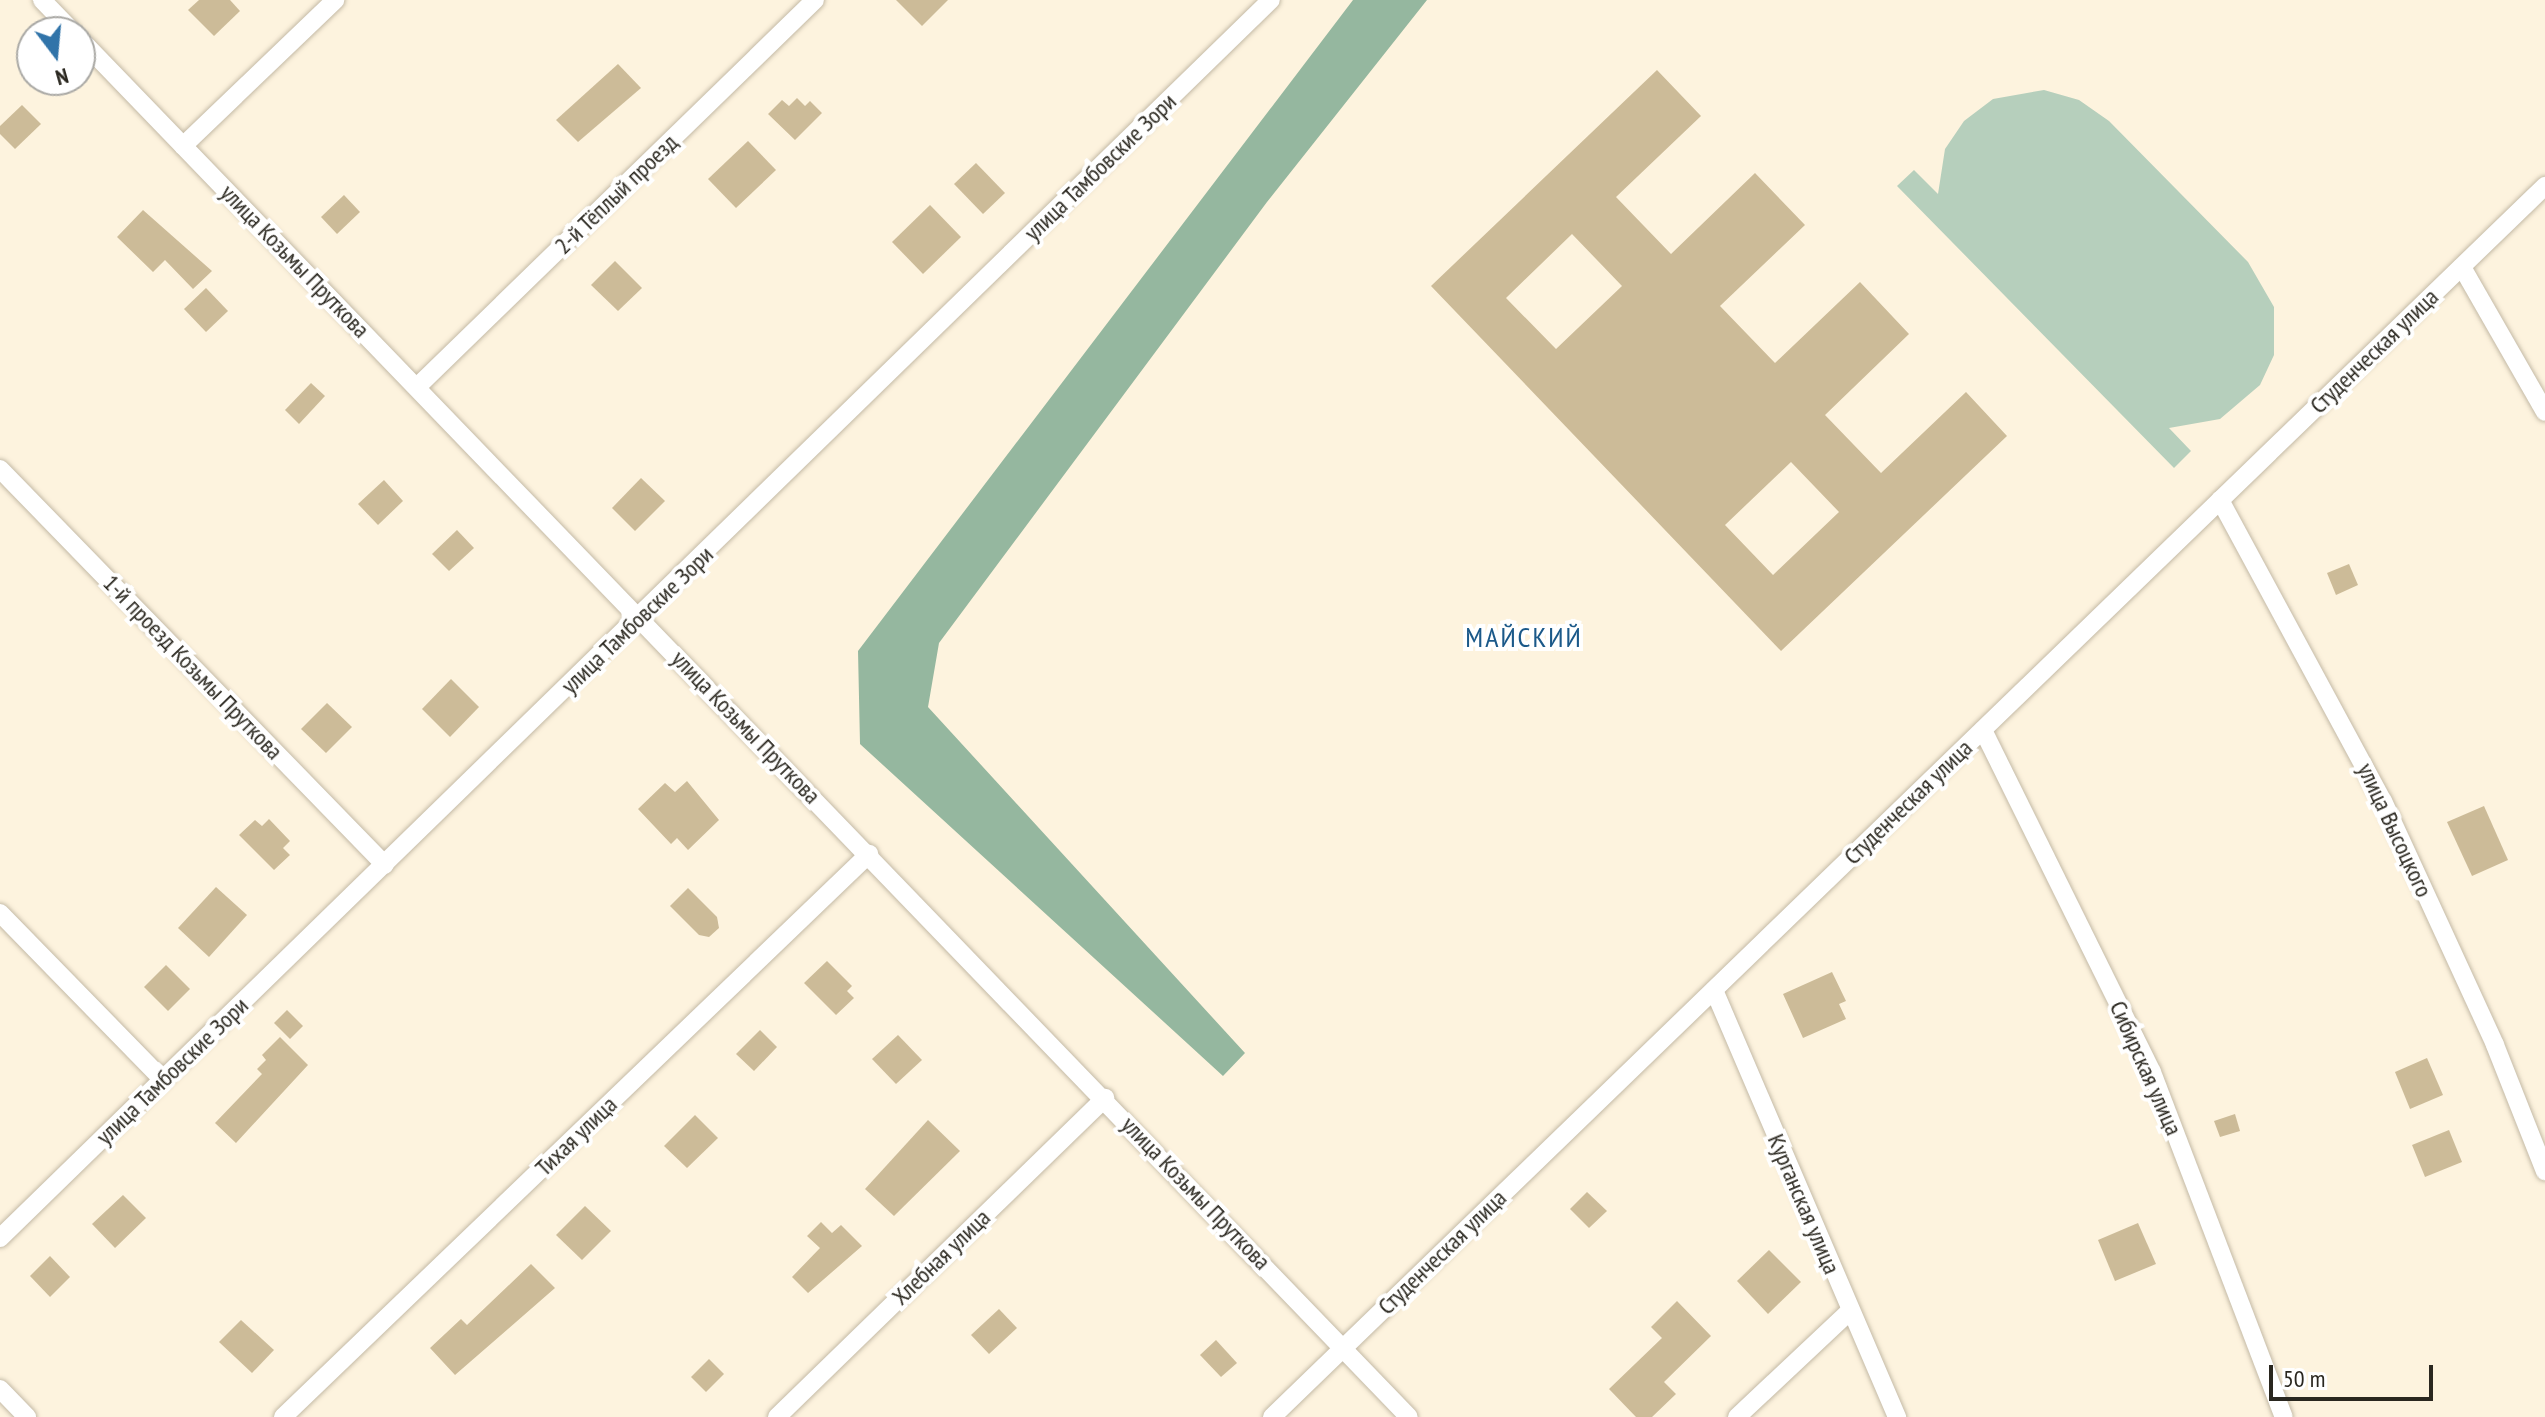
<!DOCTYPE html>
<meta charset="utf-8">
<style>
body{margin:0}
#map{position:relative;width:2545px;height:1417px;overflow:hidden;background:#fdf3de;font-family:"PT Sans Narrow",sans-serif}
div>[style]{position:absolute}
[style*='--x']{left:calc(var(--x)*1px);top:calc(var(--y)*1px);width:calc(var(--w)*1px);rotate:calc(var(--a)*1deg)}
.green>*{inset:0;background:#b6cfbc}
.forest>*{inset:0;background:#95b79f}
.building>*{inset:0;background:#ccbb98}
.roads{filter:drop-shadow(0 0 2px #c4baa6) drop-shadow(0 0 2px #c4baa6)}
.minor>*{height:18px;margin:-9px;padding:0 9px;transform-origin:9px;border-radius:9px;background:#fff}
span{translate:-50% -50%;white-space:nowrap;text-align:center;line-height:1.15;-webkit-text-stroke:8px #fff;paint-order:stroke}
.street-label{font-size:24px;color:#2a271f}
.quarter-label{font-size:28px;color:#1b5989;letter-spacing:2px}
.north{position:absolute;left:16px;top:16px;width:80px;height:80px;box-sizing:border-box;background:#fff;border:2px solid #aaa9a5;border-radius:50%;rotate:164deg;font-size:22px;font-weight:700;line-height:32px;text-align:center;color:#2a271f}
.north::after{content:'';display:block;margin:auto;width:28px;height:36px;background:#3174a9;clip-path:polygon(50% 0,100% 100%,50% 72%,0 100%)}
.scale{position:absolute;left:2269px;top:1365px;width:164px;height:36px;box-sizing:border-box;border:4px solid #2a271f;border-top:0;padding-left:10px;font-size:24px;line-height:28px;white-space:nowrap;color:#2a271f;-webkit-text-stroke:6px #fff;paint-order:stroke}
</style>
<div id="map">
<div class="green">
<i style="clip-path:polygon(2044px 90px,2079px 100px,2109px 121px,2248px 262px,2274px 307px,2274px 355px,2260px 385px,2220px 419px,2169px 428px,2191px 451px,2174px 468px,1897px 186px,1914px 170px,1938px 194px,1945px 149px,1964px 121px,1993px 99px)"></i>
</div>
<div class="forest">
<i style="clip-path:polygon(1353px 0,1427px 0,1267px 202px,939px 643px,928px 707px,1245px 1053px,1223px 1076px,860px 744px,858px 651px)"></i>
</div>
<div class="building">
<i style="clip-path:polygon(199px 0,230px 0,240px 11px,214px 36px,188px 10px)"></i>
<i style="clip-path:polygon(896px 0,948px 0,922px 26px)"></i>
<i style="clip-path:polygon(618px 64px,641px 88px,578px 142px,556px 120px)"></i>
<i style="clip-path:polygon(evenodd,1657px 70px,1701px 116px,1616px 197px,1671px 254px,1755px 173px,1805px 225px,1720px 306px,1775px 363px,1860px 282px,1909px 334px,1825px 415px,1881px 473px,1966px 392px,2007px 436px,1781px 651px,1431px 286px,1657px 70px,1572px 234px,1622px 286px,1556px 349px,1506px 298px,1572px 234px,1657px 70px,1791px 462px,1839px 512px,1773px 575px,1725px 525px,1791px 462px)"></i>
<i style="clip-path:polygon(797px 98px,805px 106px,810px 101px,822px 113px,795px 140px,768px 114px,782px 100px,789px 106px)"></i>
<i style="clip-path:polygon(22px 105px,41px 124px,15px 149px,0 134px,0 126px)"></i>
<i style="clip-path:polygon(748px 141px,776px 170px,736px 208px,708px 179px)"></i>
<i style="clip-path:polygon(976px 163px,1005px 193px,983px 214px,954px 184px)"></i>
<i style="clip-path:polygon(344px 195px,360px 212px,337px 234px,321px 217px)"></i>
<i style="clip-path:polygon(930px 205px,961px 237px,923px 274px,892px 242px)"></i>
<i style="clip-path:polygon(143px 210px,212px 271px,193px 289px,165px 260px,153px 272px,117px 237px)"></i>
<i style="clip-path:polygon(615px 261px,642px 288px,618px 311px,591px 285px)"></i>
<i style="clip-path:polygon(206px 288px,228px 311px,206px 332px,184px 309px)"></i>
<i style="clip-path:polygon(311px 383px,325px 396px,299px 424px,285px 410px)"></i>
<i style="clip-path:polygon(641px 478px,665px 501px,635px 531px,612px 508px)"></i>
<i style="clip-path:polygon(384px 480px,403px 501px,378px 525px,358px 504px)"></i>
<i style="clip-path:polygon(457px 530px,474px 548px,449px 571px,432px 554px)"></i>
<i style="clip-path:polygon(2349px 564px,2358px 585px,2336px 595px,2327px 573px)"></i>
<i style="clip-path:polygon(451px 679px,479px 707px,450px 737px,422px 709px)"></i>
<i style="clip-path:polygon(327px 703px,352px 727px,326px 753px,301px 729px)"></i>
<i style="clip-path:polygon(687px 781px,719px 820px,688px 850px,677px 838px,671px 844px,638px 809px,665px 783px,675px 792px)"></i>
<i style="clip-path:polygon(2484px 806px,2508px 860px,2472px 876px,2447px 822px)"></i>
<i style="clip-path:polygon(269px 819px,290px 841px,283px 848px,290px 855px,274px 870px,239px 835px,255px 820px,262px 826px)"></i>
<i style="clip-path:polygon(216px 887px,247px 915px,209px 957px,178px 928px)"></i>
<i style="clip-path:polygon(688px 888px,717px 917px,719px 928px,709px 937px,699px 935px,670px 906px)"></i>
<i style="clip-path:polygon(827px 961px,852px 986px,847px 991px,854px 998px,836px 1015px,804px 983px)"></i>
<i style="clip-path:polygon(166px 965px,190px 989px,168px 1011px,144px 987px)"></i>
<i style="clip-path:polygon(1832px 972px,1846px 1001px,1839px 1004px,1846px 1019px,1803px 1038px,1783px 994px)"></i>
<i style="clip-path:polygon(287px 1010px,303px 1026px,290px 1039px,274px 1023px)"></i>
<i style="clip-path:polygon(760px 1030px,777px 1047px,754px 1071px,736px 1054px)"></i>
<i style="clip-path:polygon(898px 1035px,922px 1060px,896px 1084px,872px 1059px)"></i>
<i style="clip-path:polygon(280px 1037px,308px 1065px,236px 1143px,215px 1123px,262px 1074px,257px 1069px,266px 1060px,262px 1055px)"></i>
<i style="clip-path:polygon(2427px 1058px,2443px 1095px,2410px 1109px,2395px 1072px)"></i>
<i style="clip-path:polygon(2235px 1114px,2240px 1131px,2220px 1137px,2214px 1121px)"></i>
<i style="clip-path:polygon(695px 1115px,718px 1138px,687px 1168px,664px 1146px)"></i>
<i style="clip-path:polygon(928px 1120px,960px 1151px,894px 1216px,865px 1189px)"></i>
<i style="clip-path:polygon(2449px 1130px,2462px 1162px,2425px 1177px,2412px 1145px)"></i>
<i style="clip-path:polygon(1587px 1192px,1607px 1211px,1589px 1228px,1570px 1209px)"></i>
<i style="clip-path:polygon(123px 1195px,146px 1218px,115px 1248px,92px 1224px)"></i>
<i style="clip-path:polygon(585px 1206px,611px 1231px,582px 1260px,556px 1235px)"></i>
<i style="clip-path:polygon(821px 1222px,832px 1233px,841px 1225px,862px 1246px,808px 1293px,792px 1277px,820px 1248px,807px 1236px)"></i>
<i style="clip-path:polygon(2138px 1223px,2156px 1264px,2115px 1281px,2098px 1240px)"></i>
<i style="clip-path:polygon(1769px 1250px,1801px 1282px,1768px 1314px,1737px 1281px)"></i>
<i style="clip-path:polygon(50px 1256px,70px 1277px,50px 1297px,30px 1276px)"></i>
<i style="clip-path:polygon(531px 1264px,555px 1288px,455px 1375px,430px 1348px,461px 1319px,467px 1325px)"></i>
<i style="clip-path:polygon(1677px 1301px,1711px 1336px,1664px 1382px,1676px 1394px,1652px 1417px,1636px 1417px,1609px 1389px,1662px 1338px,1651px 1327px)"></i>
<i style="clip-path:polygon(999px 1309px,1017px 1328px,989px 1354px,971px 1335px)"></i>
<i style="clip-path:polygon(241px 1320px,274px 1350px,252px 1373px,219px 1342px)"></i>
<i style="clip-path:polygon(1216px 1340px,1237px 1363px,1221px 1377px,1200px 1355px)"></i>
<i style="clip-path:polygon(709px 1359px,724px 1374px,706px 1392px,691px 1377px)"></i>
</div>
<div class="roads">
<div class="minor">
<i style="--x:42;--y:0;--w:45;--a:45.9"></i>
<i style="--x:80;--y:39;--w:1914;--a:46.04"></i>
<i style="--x:183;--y:146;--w:211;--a:-43.8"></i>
<i style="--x:2462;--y:267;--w:167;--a:60.2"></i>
<i style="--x:417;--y:387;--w:555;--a:-44.2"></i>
<i style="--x:0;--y:469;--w:552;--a:45.81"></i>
<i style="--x:2220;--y:500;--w:342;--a:61.6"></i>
<i style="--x:2383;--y:801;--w:268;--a:65.3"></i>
<i style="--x:2495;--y:1045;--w:136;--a:68.4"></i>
<i style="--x:1983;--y:730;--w:381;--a:63.7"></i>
<i style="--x:2152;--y:1072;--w:369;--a:69.1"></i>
<i style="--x:0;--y:913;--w:233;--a:45.7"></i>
<i style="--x:1714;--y:990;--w:465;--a:66.8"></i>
<i style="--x:0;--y:1238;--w:1774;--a:-44.25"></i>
<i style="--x:0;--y:1389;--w:39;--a:46"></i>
<i style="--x:283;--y:1417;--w:813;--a:-43.85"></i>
<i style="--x:777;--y:1417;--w:458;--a:-44.2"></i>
<i style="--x:1272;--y:1417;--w:1771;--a:-44.04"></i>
<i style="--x:1737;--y:1417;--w:155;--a:-43.2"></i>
</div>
</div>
<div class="street-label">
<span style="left:1100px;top:167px;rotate:-44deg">улица Тамбовские Зори</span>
<span style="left:616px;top:194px;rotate:-44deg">2-й Тёплый проезд</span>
<span style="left:295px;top:261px;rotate:46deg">улица Козьмы Пруткова</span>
<span style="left:2374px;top:351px;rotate:-44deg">Студенческая улица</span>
<span style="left:637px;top:620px;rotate:-44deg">улица Тамбовские Зори</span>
<span style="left:193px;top:667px;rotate:46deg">1-й проезд Козьмы Пруткова</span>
<span style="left:746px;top:727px;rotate:46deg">улица Козьмы Пруткова</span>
<span style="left:1908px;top:802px;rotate:-44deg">Студенческая улица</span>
<span style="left:2395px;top:830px;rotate:65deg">улица Высоцкого</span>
<span style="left:2146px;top:1068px;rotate:66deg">Сибирская улица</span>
<span style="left:172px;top:1071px;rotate:-44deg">улица Тамбовские Зори</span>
<span style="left:576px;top:1136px;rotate:-44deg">Тихая улица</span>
<span style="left:1196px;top:1193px;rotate:46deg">улица Козьмы Пруткова</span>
<span style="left:1804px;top:1204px;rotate:67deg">Курганская улица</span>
<span style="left:1442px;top:1252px;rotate:-44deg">Студенческая улица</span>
<span style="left:941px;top:1257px;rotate:-44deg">Хлебная улица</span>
</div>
<div class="quarter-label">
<span style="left:1524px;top:637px">МАЙСКИЙ</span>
</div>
<div class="north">N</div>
<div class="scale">50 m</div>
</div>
